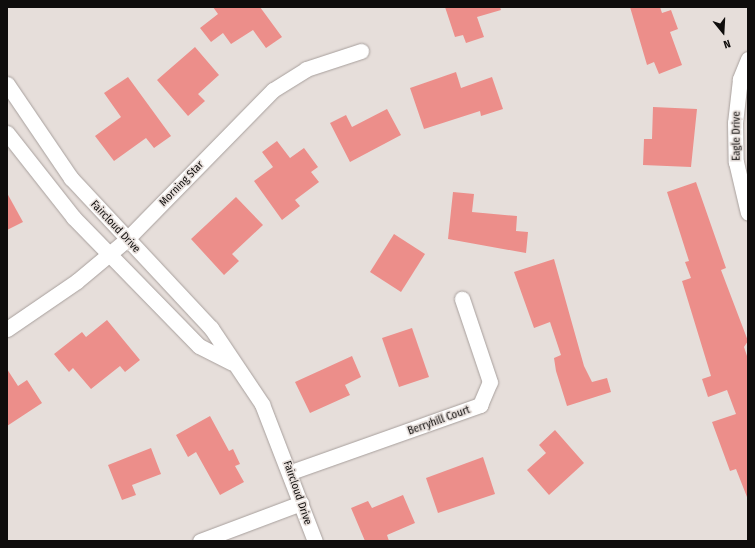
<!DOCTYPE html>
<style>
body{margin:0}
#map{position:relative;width:755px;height:548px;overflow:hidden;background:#e6deda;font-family:"Fira Sans Condensed",sans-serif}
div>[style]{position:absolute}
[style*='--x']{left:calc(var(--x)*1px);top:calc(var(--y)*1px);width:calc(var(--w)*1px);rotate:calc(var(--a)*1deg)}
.building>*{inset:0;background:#ec8e8a}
.roads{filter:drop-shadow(0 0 1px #a79f9c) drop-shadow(0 0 1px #a79f9c)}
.street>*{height:15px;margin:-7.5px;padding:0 7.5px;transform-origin:7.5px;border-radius:7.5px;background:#fff}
span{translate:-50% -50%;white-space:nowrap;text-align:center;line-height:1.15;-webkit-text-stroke:3px #e6deda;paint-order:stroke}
.street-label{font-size:11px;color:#0f0d0c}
.frame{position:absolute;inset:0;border:8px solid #0f0d0c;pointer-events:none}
.north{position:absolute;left:703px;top:12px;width:40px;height:40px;-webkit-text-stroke:3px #e6deda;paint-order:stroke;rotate:162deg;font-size:11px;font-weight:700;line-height:16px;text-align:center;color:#0f0d0c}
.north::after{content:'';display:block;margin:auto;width:14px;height:18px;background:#0f0d0c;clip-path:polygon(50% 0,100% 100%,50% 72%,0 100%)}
</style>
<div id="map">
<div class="building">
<i style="clip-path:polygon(213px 7px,260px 7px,282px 37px,266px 48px,253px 30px,231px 44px,223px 33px,211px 42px,200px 28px,218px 14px)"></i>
<i style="clip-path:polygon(445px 7px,500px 7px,501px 10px,477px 17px,484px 37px,466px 43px,463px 35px,455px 37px)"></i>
<i style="clip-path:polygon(630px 7px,660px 7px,662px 13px,671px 10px,678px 29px,670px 32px,682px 65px,659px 74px,654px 62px,647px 65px)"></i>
<i style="clip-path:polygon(195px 47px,219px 75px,198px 94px,205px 101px,188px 116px,157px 80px)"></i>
<i style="clip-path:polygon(456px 72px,461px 88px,492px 77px,503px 109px,481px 116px,480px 111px,424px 129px,410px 88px)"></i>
<i style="clip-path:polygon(128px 77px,171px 136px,154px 148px,146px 138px,114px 161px,95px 136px,121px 117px,104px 93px)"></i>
<i style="clip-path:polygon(653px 107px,697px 109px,691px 167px,643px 165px,644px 139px,652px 139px)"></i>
<i style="clip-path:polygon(387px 109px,401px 135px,350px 162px,330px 123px,346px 115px,352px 127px)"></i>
<i style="clip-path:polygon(277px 141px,290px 158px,304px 148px,318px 167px,311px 172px,319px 182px,295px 200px,300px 206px,282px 220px,254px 181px,273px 167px,262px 152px)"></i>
<i style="clip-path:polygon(696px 182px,726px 268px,721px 270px,748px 341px,744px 347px,748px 359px,747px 497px,736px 469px,730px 471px,712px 422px,736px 414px,727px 390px,708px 397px,702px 379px,711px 376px,682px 281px,691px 278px,685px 262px,689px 261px,667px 192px)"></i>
<i style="clip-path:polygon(453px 192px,474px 194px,472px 212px,517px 216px,516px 231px,528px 232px,526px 253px,448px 239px)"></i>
<i style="clip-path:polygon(7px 193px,23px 222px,7px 230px)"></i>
<i style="clip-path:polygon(236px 197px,263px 225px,232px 254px,239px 261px,224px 275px,191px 239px)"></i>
<i style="clip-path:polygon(394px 234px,425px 254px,401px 292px,370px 272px)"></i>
<i style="clip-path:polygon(554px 259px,584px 366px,592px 382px,607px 378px,611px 392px,567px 406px,556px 371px,554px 358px,561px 355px,550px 322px,534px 328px,514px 272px)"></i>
<i style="clip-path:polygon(107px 320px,140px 360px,125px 372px,120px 366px,91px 389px,73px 368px,69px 372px,54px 354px,82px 332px,86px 337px)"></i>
<i style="clip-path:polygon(412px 328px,429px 377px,399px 387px,382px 338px)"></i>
<i style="clip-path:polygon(352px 356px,361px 377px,345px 385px,350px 395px,310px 413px,295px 382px)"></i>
<i style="clip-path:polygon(7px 369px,18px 386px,27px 380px,42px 403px,7px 426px)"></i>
<i style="clip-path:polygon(210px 416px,229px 451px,233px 449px,240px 464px,235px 466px,244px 482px,220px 495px,196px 452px,188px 457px,176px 435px)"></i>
<i style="clip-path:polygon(555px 430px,584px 463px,549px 495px,527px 470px,546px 453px,539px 445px)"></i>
<i style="clip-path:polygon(151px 448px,161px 474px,132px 485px,136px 495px,122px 500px,108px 465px)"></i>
<i style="clip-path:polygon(483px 457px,495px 494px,438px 513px,426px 478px)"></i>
<i style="clip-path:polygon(403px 495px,415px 523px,387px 535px,389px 541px,365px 541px,351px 508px,368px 501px,372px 508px)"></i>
</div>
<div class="roads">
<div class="street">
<i style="--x:748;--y:59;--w:22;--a:112"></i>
<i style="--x:740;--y:79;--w:44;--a:96.5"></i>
<i style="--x:735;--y:123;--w:39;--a:89"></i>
<i style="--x:736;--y:162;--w:52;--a:76.8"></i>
<i style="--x:7;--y:84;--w:114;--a:55.8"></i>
<i style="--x:71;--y:178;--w:205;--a:47"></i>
<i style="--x:211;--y:328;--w:92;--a:56.1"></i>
<i style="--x:262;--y:404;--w:147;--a:68.9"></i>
<i style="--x:7;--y:133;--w:107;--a:51.8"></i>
<i style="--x:73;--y:217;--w:180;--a:45.7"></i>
<i style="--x:199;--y:346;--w:36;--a:27"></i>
<i style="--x:7;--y:329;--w:85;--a:-34.4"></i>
<i style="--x:77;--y:281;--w:64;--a:-39.9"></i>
<i style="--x:126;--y:240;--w:210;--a:-45.6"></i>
<i style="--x:273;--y:90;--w:39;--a:-32"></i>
<i style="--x:306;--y:69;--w:58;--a:-18.1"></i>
<i style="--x:291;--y:472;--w:201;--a:-19.5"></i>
<i style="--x:480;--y:405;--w:25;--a:-67"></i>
<i style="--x:490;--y:382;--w:88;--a:-108.6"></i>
<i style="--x:200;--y:541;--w:108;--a:-20.6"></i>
</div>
</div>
<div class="street-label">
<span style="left:737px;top:136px;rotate:-90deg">Eagle Drive</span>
<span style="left:182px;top:184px;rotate:-46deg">Morning Star</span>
<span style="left:115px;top:227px;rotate:47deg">Faircloud Drive</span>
<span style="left:439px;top:421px;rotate:-20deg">Berryhill Court</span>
<span style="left:297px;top:493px;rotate:71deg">Faircloud Drive</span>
</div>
<div class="frame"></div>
<div class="north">N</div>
</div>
